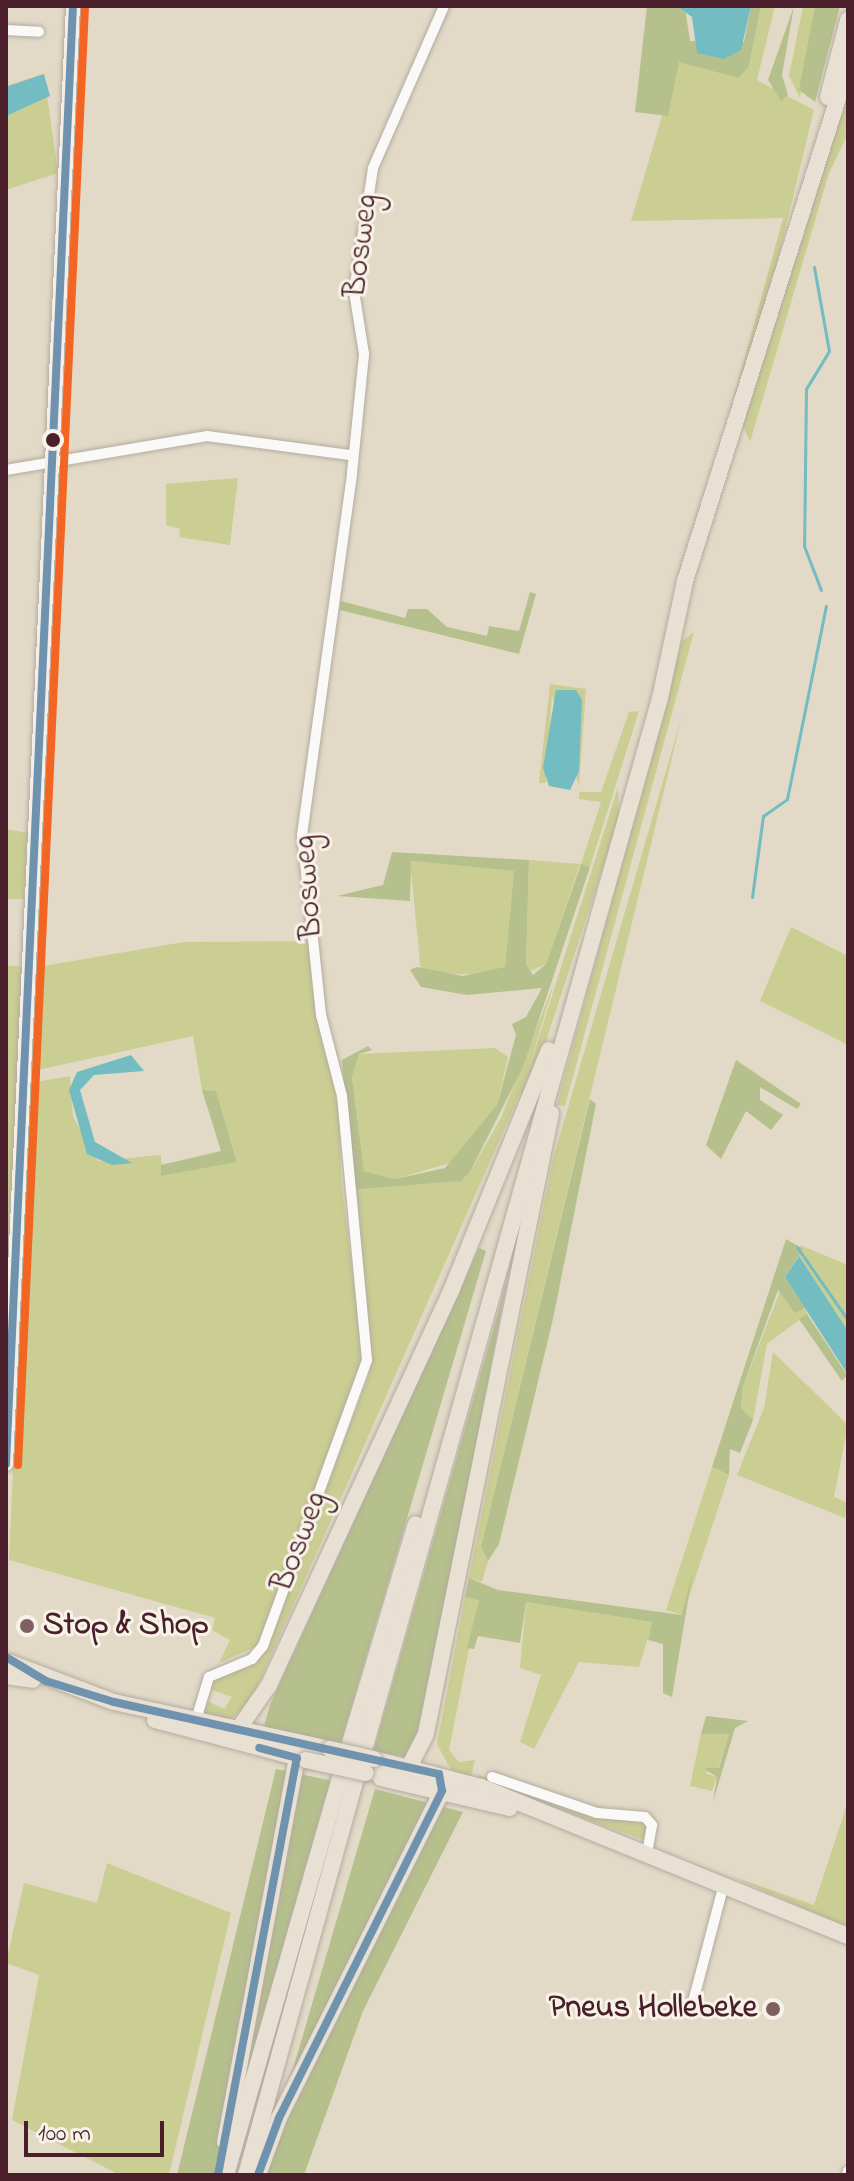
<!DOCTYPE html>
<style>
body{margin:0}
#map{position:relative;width:854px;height:2181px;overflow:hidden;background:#e2dac7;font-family:"Indie Flower",sans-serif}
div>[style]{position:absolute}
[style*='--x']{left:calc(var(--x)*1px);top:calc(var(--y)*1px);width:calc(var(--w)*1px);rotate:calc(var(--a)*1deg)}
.green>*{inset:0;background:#cace92}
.forest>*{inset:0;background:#b5c08c}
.water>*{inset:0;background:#72bcc2}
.stream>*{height:3px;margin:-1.5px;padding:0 1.5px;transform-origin:1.5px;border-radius:1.5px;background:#72bcc2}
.roads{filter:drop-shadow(0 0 2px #b4aba0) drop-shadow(0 0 2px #b4aba0)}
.minor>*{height:10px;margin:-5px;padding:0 5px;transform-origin:5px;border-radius:5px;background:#fbf9f7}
.secondary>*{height:14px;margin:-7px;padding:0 7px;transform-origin:7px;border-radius:7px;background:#f3efe8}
.primary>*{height:16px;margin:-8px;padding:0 8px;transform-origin:8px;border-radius:8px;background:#e7e0d3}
.trunk>*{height:16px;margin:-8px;padding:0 8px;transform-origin:8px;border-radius:8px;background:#e7e0d3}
.bridges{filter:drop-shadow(0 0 2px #b4aba0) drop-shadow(0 0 2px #b4aba0)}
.primary-bridge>*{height:16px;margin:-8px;padding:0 8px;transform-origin:8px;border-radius:8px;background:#e7e0d3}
.bus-1>*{height:8px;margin:-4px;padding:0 4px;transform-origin:4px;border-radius:4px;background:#6f92ae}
.bus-2>*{height:8px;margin:-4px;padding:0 4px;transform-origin:4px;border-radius:4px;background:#f26522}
.dots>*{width:22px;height:22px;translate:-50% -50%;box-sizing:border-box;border:4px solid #f7f3e8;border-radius:50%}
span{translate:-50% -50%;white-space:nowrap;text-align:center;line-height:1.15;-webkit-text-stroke:6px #f7f3e8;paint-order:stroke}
.street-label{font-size:32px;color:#4a1f2b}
.poi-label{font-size:32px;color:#4a1f2b;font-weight:700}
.left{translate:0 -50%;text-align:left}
.right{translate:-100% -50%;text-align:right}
.frame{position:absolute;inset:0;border:8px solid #4a1f2b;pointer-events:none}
.scale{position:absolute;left:24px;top:2121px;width:140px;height:36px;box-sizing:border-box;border:4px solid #4a1f2b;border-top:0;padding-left:10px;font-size:24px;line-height:28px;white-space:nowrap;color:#4a1f2b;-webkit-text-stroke:6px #f7f3e8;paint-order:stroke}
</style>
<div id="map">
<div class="green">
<i style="clip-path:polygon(761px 6px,775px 6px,757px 80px,814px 110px,758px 341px,729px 415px,783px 218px,631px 221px,678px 62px,749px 66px)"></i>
<i style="clip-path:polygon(803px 6px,815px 6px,800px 98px,789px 76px)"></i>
<i style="clip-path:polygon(52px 71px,44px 74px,58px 173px,6px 190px,6px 86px)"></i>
<i style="clip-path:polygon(848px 81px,848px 134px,829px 173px,750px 442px,740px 419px)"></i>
<i style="clip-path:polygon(238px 478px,230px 545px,179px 537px,180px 529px,166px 525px,166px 484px)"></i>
<i style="clip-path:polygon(694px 632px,565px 1106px,557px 1105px,682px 641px)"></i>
<i style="clip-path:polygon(550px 684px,586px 689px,579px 786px,552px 695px,546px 783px,539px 783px)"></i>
<i style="clip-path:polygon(639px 711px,590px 867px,580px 864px,546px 964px,526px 973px,529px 860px,581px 864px,601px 802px,579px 799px,579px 792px,601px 792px,629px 712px)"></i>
<i style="clip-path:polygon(682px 716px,481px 1547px,488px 1561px,482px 1582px,469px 1578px,553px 1159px)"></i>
<i style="clip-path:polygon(618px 787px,619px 818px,528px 1096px,520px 1094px,250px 1703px,230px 1719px,205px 1714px,205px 1700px,224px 1709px,232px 1697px,207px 1688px,210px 1682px,265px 1648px,369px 1375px,352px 1190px,461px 1181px,470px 1172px,501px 1118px,554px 983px,525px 1081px)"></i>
<i style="clip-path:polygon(6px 829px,28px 833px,24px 899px,6px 899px)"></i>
<i style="clip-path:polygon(410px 861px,514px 871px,505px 967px,491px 975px,421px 973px)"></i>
<i style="clip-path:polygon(791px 927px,848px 956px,848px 1045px,760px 1001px)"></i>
<i style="clip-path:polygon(308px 941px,339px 1097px,341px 1179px,363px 1357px,257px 1646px,219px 1663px,230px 1640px,212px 1630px,215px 1618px,9px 1560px,30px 1083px,70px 1076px,73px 1117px,98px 1161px,161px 1155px,162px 1176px,237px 1161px,216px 1091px,202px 1090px,193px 1036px,33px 1071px,37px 967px,184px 942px)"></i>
<i style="clip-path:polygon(6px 965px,23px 967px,6px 1309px)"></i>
<i style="clip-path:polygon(495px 1048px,508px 1057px,497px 1105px,457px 1161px,395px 1179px,364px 1171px,352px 1077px,359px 1054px)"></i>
<i style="clip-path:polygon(800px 1245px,848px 1265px,848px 1331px,799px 1256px)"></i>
<i style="clip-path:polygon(781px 1289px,795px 1312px,805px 1308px,807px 1314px,767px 1344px,753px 1420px,741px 1408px,743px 1386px)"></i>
<i style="clip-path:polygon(773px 1352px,848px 1425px,834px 1497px,848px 1503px,845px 1518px,737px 1475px,764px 1408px)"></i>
<i style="clip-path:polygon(712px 1467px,729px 1475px,683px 1615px,666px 1610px)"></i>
<i style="clip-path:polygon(465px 1597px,479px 1599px,449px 1750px,459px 1762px,475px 1760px,471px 1777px,451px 1770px,437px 1744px)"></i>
<i style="clip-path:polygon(526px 1602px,653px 1622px,639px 1667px,579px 1662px,534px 1749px,520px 1742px,541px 1675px,520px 1668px)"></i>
<i style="clip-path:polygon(714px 1728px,729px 1734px,718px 1769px,705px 1773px,717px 1777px,712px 1791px,690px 1786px,701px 1734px)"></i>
<i style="clip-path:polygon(479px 1775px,578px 1810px,637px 1817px,648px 1824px,647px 1841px,477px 1780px)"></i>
<i style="clip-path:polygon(848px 1801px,848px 1928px,731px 1876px,814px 1905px)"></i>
<i style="clip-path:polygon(107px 1863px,231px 1913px,169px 2175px,120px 2175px,12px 2120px,39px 1975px,6px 1963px,24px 1883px,97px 1903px)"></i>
</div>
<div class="forest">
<i style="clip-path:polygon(647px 6px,685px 8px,690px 41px,744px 42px,751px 6px,761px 6px,749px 66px,739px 78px,679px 62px,668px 116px,635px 112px)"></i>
<i style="clip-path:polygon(794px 6px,782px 75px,788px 95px,781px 101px,768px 80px)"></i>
<i style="clip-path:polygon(815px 6px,840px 6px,815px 102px,799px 90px)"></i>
<i style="clip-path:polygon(530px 592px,536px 594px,519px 654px,340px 610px,341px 601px,405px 618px,408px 609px,427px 609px,447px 627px,487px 636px,489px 626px,519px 631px)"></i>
<i style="clip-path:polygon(392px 852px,529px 860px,526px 965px,533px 975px,546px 964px,581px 864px,590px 867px,523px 1067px,470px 1172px,461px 1181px,352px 1190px,342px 1060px,368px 1046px,372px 1050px,359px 1054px,352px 1077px,364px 1171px,395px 1179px,445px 1168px,497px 1105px,516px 1035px,512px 1024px,526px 1017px,542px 988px,467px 995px,421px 987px,410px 970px,417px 967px,463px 976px,505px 967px,514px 871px,411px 861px,410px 901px,337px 896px,383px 885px)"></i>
<i style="clip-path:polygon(736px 1060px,801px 1104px,797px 1109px,760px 1087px,760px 1100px,783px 1115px,771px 1130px,746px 1111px,721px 1159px,706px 1145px)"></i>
<i style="clip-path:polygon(202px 1090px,216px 1091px,237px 1162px,161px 1176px,161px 1165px,221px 1151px)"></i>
<i style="clip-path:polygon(590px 1099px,596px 1104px,553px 1319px,499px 1544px,488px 1561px,481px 1547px)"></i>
<i style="clip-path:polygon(786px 1239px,803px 1249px,785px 1277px,805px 1308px,795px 1313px,778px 1290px,743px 1386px,741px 1408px,753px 1420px,740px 1453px,730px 1449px,729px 1475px,712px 1467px)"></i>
<i style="clip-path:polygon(479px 1248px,486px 1251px,340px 1745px,271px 1730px,264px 1726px,270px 1705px)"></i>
<i style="clip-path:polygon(507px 1281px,421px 1735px,412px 1757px,373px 1753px)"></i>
<i style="clip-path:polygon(807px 1314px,847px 1375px,842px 1381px,799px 1319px)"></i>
<i style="clip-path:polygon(693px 1570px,672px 1697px,663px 1693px,663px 1644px,648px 1640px,652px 1622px,526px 1602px,520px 1643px,478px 1636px,474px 1649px,467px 1648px,479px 1600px,465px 1597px,469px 1578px,498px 1590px,682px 1615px)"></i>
<i style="clip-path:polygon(706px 1716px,748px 1721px,735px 1728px,713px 1802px,717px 1777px,704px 1768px,719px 1768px,729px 1734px,701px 1734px)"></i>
<i style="clip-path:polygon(276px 1769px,338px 1782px,218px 2175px,177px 2175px)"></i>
<i style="clip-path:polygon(375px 1789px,463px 1812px,363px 2011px,304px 2175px,262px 2175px)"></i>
</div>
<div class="water">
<i style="clip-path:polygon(677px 6px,751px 6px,741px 50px,724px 59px,697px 53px,692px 17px)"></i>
<i style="clip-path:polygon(44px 74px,50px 96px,6px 116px,6px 87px)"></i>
<i style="clip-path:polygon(556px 690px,576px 690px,582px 700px,579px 771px,570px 790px,549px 786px,543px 768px)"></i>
<i style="clip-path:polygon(131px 1055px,144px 1071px,94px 1075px,80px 1090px,95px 1142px,132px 1163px,112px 1165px,87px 1154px,69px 1090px,77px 1072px)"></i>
<i style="clip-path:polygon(799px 1256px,848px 1331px,848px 1375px,785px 1277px)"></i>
</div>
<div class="stream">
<i style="--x:814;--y:267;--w:85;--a:79.9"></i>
<i style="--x:829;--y:351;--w:44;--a:121.2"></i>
<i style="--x:806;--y:389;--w:157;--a:90.7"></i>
<i style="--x:804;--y:546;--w:47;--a:68.9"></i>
<i style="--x:752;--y:897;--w:82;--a:-82.3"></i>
<i style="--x:763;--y:816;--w:29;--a:-35"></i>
<i style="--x:787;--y:799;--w:197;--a:-78.6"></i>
<i style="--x:797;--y:1247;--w:89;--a:55.1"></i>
</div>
<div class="roads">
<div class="minor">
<i style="--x:6;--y:30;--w:33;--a:3"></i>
<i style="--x:6;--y:470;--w:204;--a:-9.6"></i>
<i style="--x:207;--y:436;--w:144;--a:7.6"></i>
<i style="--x:195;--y:1723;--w:48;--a:-73.1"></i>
<i style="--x:209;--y:1677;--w:47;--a:-22.7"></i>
<i style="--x:252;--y:1659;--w:17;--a:-50"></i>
<i style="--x:263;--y:1646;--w:304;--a:-70"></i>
<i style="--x:367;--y:1360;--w:265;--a:-95.4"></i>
<i style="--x:342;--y:1096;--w:84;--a:-104.5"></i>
<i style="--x:321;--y:1015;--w:181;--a:-96"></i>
<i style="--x:302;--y:835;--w:365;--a:-82.1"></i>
<i style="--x:352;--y:473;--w:120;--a:-84.2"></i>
<i style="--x:364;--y:354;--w:64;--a:-99"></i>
<i style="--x:354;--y:291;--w:124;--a:-81.2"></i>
<i style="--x:373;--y:168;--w:177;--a:-66.3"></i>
<i style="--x:492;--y:1777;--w:111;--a:18.9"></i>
<i style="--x:597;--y:1813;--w:48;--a:4.8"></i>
<i style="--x:645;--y:1817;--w:11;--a:49"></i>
<i style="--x:652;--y:1825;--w:27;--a:100"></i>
<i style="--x:693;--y:2002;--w:122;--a:-75.3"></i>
<i style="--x:847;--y:2175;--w:4;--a:-76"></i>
</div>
<div class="secondary">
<i style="--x:6;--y:1464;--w:1460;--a:-87.37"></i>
</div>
<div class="primary">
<i style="--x:828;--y:97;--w:80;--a:-75.4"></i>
<i style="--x:8;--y:1662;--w:113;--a:20.7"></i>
<i style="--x:114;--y:1702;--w:221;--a:12.3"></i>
<i style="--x:6;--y:1676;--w:27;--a:8"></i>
<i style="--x:155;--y:1720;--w:156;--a:14.8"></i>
<i style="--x:239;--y:1728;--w:52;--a:-55.1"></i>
<i style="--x:269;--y:1685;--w:434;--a:-65.2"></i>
<i style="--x:451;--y:1291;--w:260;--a:-67.9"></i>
<i style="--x:374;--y:1759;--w:111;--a:14.7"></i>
<i style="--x:481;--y:1787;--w:396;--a:22.1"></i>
<i style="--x:345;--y:1760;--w:246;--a:-73.3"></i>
<i style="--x:360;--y:1764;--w:1107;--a:-74.28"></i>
<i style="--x:660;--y:698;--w:120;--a:-77.9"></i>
<i style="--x:685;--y:581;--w:539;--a:-72.41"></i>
<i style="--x:366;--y:1773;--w:43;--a:-7.9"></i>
<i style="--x:409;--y:1767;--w:38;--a:-63"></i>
<i style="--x:426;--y:1733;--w:632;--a:-78.6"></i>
<i style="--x:381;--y:1778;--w:132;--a:13.1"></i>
</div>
<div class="trunk">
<i style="--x:225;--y:2142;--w:391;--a:-79.4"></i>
<i style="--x:226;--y:2175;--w:432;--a:-74"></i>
<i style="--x:246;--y:2175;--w:427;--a:-74.5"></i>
<i style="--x:258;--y:2175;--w:61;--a:-69.8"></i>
<i style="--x:279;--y:2118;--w:365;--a:-63.5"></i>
</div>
</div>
<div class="bridges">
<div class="primary-bridge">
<i style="--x:330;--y:1749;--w:45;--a:12.8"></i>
<i style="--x:306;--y:1760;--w:61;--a:12.2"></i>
</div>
</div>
<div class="bus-1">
<i style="--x:6;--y:1464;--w:1460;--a:-87.37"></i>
<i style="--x:6;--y:1657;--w:47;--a:31"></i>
<i style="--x:46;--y:1681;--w:71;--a:17.2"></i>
<i style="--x:114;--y:1702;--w:333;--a:12.5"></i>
<i style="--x:439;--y:1774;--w:17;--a:80"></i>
<i style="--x:442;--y:1791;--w:365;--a:116.5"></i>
<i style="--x:279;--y:2118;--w:61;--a:110.2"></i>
<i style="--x:218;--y:2175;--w:424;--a:-79.3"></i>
<i style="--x:297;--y:1758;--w:39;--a:-165"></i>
</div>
<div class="bus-2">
<i style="--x:18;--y:1465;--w:1460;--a:-87.37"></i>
</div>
<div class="dots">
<i style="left:53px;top:440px;background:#4a1f2b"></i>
<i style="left:27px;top:1626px;background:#7f6062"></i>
<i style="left:773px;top:2009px;background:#7f6062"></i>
</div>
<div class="street-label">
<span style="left:363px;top:246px;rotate:-83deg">Bosweg</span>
<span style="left:310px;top:887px;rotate:-94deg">Bosweg</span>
<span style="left:301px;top:1542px;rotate:-69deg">Bosweg</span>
</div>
<div class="poi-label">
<span class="left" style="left:43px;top:1626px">Stop &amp; Shop</span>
<span class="right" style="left:757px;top:2009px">Pneus Hollebeke</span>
</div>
<div class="frame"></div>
<div class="scale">100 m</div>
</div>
